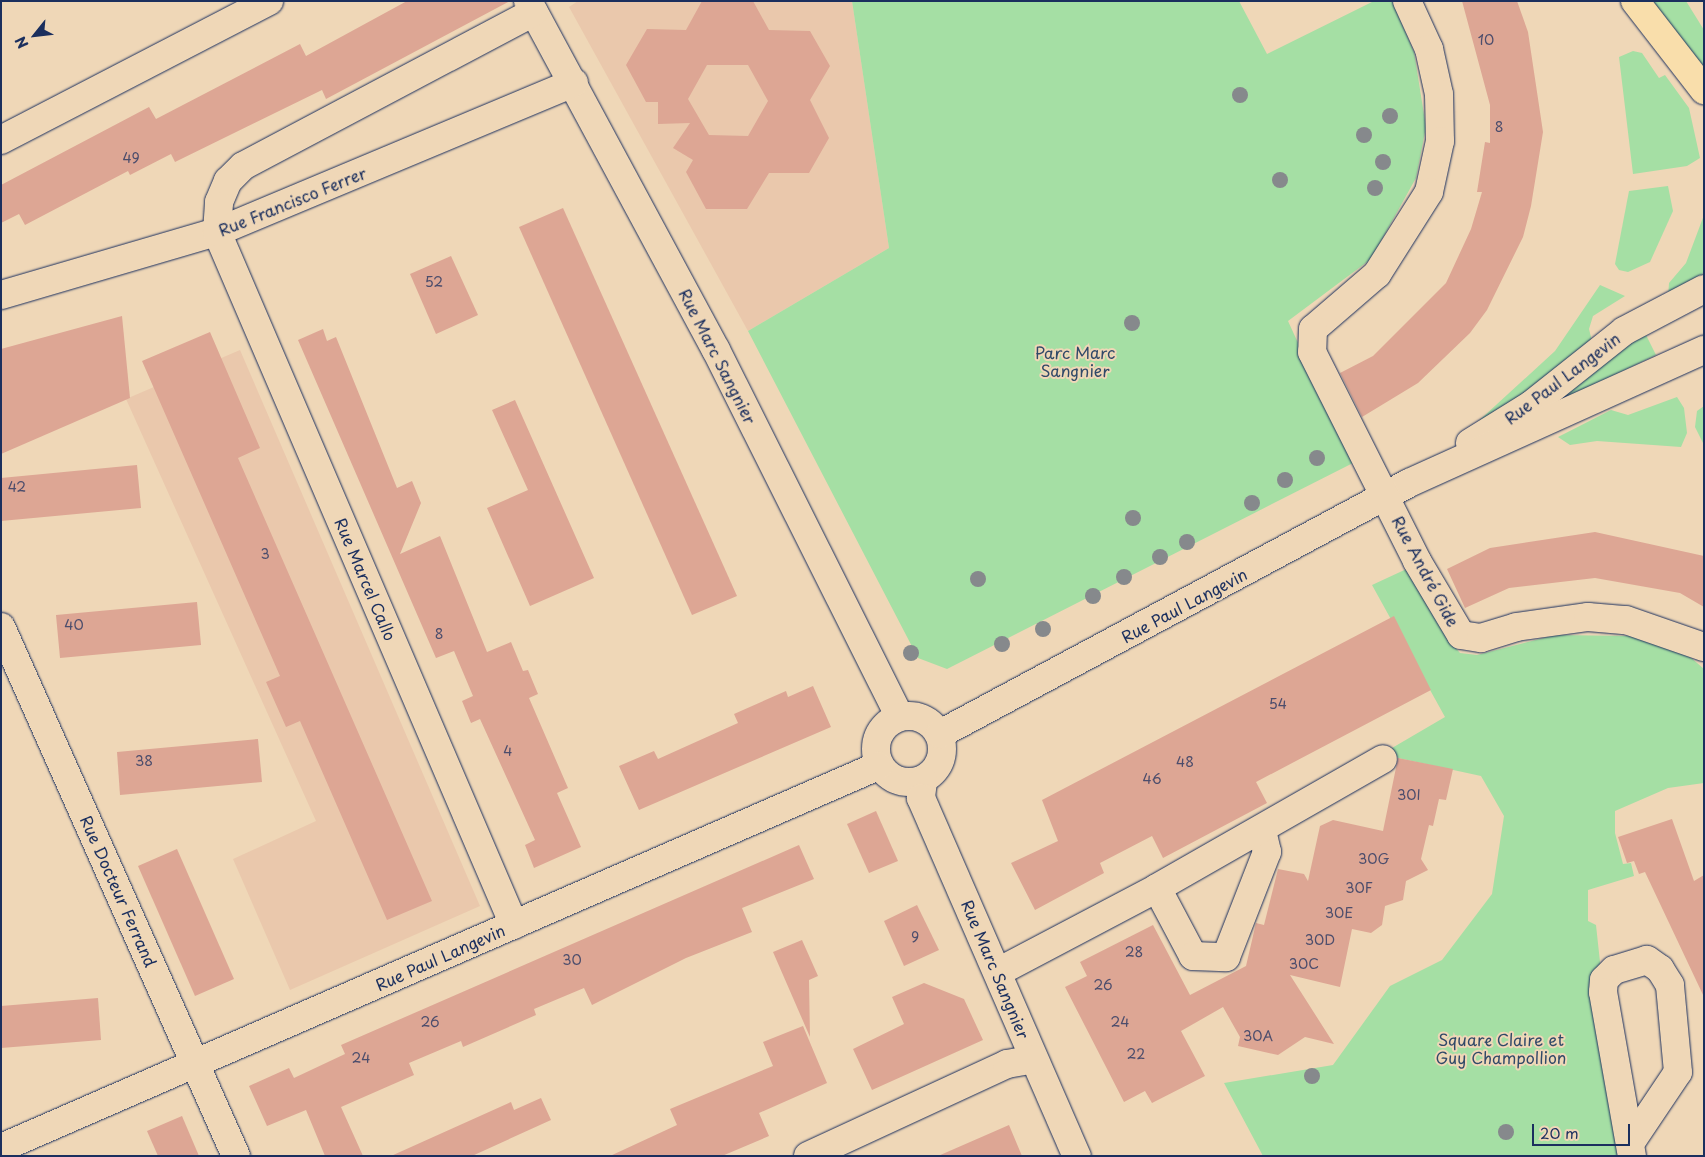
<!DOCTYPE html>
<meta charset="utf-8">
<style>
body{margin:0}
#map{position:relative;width:1705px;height:1157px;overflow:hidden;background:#efd7b7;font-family:"Playpen Sans",sans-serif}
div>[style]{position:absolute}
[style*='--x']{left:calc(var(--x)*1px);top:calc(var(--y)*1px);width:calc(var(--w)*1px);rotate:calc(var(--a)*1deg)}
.built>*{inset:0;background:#eac8ac}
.green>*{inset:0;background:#a5dfa4}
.building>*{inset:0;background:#dda694}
.roads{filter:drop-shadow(0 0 1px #1b2f5e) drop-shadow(0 0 1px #1b2f5e)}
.minor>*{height:28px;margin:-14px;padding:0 14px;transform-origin:14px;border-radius:14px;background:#efd7b7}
.minor>.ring{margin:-14px;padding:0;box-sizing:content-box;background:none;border:28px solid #efd7b7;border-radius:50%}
.major>*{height:28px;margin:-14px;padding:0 14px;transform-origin:14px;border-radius:14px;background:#f9deab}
.trees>*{width:16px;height:16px;margin:-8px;border-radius:50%;background:#86898c}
span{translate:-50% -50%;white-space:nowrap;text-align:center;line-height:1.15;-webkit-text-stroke:4px #efd7b7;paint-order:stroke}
.number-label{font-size:14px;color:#4c4d6c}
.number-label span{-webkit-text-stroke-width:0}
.street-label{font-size:16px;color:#1b2f5e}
.park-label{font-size:16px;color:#304968}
.frame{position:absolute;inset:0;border:2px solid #1b2f5e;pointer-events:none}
.north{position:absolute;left:10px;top:10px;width:50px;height:50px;-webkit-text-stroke:4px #efd7b7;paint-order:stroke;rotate:241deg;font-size:14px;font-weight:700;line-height:20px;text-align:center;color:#1b2f5e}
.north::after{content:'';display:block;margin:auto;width:18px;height:22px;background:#1b2f5e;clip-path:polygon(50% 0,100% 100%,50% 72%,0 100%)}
.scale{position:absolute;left:1532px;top:1124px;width:98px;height:22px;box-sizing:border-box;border:2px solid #1b2f5e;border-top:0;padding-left:6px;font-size:15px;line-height:18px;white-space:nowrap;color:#1b2f5e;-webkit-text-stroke:4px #efd7b7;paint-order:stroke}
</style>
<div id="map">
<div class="built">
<i style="clip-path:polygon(578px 1px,852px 1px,889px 248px,748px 331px,569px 7px)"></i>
<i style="clip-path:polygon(240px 350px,480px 906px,290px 990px,233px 859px,316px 821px,126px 399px)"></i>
</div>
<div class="green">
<i style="clip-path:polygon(852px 1px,1239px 1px,1267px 54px,1374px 1px,1392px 1px,1414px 52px,1426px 127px,1416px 178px,1371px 259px,1288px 321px,1353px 463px,947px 669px,918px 658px,748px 331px,889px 248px)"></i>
<i style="clip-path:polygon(1651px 1px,1686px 1px,1704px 30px,1704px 70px)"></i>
<i style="clip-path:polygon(1633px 51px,1642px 53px,1659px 78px,1665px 75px,1689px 108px,1700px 158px,1687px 166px,1633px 174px,1619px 57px)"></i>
<i style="clip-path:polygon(1668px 186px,1673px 211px,1650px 262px,1628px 272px,1619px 270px,1615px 264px,1629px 191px)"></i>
<i style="clip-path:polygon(1704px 215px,1704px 271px,1699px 280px,1668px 298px,1669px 283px,1686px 263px)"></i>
<i style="clip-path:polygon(1600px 285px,1625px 296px,1593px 316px,1589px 329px,1592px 341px,1556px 378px,1472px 427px,1555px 351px)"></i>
<i style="clip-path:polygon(1644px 331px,1656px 355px,1563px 400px,1561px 397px)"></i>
<i style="clip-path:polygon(1677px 397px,1684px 408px,1687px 433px,1681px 447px,1597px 441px,1570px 445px,1558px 437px,1611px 410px,1628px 415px)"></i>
<i style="clip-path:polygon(1704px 406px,1704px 445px,1695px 427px,1697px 411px)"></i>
<i style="clip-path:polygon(1413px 566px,1447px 638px,1460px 653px,1477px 655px,1555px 635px,1632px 636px,1689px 656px,1704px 669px,1704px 783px,1668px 788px,1615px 811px,1615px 833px,1623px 864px,1631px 863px,1634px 876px,1588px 890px,1588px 921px,1596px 925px,1621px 1156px,1263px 1156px,1224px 1083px,1333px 1065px,1390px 986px,1442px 960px,1492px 894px,1504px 816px,1481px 776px,1398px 758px,1392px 748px,1445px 717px,1372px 585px)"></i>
</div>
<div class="building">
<i style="clip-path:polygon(407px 1px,510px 1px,326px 99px,322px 90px,175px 162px,171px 154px,130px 175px,128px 171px,25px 225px,19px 214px,1px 223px,1px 185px,149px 107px,156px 119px,300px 44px,306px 56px)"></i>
<i style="clip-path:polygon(evenodd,702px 1px,753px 1px,769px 30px,810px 31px,830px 66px,810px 100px,829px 138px,809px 173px,769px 173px,747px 209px,706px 209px,686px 172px,693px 160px,673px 148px,690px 123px,658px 124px,658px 102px,646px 102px,626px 65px,647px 29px,686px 30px,702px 1px,707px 65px,748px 65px,768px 101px,748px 136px,709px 135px,688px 99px,707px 65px)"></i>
<i style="clip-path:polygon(1462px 1px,1517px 1px,1528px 32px,1543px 132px,1531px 206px,1523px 237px,1487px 310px,1470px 333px,1418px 383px,1362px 417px,1340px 373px,1373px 356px,1446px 283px,1471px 229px,1482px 192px,1477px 192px,1485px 142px,1490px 143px,1490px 105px)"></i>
<i style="clip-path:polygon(563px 208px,737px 596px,692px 615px,519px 227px)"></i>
<i style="clip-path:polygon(451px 256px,478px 315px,436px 334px,410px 274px)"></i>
<i style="clip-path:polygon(122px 316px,130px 398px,1px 454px,1px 349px)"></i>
<i style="clip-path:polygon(323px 329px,327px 341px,336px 337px,397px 488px,412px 481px,421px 503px,400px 554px,440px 536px,487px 652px,511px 642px,523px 671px,528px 670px,538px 694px,529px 698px,568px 788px,557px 793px,581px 847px,534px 868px,525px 845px,535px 840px,480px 719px,471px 723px,462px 701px,473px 696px,454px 651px,436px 658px,298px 340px)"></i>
<i style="clip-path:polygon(210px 332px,260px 448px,238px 458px,432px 901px,387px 920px,300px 721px,286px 727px,266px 682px,280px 676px,142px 361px)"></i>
<i style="clip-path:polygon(515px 400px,594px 578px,530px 606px,487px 508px,528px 490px,492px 410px)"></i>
<i style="clip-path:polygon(137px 465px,141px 508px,1px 521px,1px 478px)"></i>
<i style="clip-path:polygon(1595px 532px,1704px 556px,1704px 607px,1680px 593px,1595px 578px,1509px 588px,1465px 608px,1447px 569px,1490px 548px)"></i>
<i style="clip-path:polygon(197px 602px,201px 645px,60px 658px,56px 615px)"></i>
<i style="clip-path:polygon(1394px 616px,1431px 690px,1256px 782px,1267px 803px,1163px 858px,1152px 836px,1100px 863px,1104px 873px,1035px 910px,1011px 863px,1058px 841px,1042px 800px)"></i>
<i style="clip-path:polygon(813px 686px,831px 727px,639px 810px,619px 766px,654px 751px,658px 759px,738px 723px,734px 714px,786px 691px,788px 697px)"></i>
<i style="clip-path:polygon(258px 739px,262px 782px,120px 795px,117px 752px)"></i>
<i style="clip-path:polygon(1398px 758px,1453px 769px,1446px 800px,1439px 799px,1433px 826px,1429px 825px,1421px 859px,1428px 870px,1406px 881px,1403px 900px,1385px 906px,1382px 925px,1371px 933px,1352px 929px,1340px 987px,1290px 975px,1334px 1044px,1305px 1037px,1278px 1055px,1238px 1046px,1240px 1037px,1223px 1007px,1181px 1031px,1205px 1076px,1152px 1103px,1145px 1091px,1124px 1102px,1065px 987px,1087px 976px,1080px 962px,1153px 925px,1190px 995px,1246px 966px,1256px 923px,1264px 925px,1278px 869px,1304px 874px,1308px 881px,1320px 826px,1333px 820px,1383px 831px)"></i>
<i style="clip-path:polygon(876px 811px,898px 861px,869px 873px,847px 824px)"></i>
<i style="clip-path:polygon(1672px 819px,1694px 881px,1704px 875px,1704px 997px,1645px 872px,1639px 874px,1634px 861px,1627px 863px,1618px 837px)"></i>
<i style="clip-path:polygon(799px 845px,814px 879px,742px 908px,752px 932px,686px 958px,592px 1005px,584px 988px,534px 1009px,536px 1015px,463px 1047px,461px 1041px,409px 1063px,414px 1075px,341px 1107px,363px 1156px,325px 1156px,306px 1110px,267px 1126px,249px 1086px,289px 1068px,294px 1078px,345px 1054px,341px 1045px)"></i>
<i style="clip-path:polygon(177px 849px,234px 979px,195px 996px,138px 866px)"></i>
<i style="clip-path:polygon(917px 905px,939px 950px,904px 966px,884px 921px)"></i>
<i style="clip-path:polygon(802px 940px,818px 976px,809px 980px,810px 1037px,773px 952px)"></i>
<i style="clip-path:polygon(924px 983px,964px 999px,983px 1040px,872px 1090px,853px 1049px,904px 1024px,892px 997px)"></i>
<i style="clip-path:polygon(98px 998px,101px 1040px,1px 1048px,1px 1006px)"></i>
<i style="clip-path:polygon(803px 1026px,827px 1083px,759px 1113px,769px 1136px,722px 1156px,610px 1156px,677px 1125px,670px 1109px,773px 1066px,763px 1042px)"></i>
<i style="clip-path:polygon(541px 1098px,551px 1120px,472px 1156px,391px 1156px,511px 1102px,514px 1110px)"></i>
<i style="clip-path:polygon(182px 1116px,199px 1156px,158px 1156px,147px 1131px)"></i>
<i style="clip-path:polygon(1009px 1125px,1022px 1156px,938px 1156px,993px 1132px)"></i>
</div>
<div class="roads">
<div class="minor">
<i style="--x:528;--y:1;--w:396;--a:61.7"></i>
<i style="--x:716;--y:350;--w:409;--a:63.4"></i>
<i style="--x:1407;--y:1;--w:53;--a:65.4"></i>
<i style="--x:1429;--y:49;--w:46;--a:77.5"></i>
<i style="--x:1439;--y:94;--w:47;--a:88.8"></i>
<i style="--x:1440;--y:141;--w:52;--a:102.2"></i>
<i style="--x:1429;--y:192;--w:97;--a:122.4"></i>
<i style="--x:1377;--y:274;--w:84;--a:139.3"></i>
<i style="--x:1313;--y:329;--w:23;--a:92"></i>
<i style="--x:1312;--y:352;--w:234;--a:63.3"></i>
<i style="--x:1417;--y:561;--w:86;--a:59.3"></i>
<i style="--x:1461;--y:635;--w:20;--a:9"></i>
<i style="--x:1481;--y:638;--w:37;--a:-17"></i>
<i style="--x:1516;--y:627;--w:73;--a:-7.9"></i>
<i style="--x:1588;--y:617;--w:38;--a:5"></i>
<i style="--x:1626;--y:620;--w:83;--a:19.1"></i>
<i style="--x:1;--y:140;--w:302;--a:-27.4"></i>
<i style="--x:1;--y:295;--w:225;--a:-16.3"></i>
<i style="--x:217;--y:232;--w:387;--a:-22.7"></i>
<i style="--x:1470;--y:443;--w:72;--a:-31.9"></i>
<i style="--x:1531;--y:405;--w:119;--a:-38.5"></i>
<i style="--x:1624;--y:331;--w:90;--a:-27.7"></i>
<i style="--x:1;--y:627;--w:579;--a:66.05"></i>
<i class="ring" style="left:876px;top:716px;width:38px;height:38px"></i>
<i style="--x:940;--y:734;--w:532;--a:-28.15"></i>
<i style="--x:1409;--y:483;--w:324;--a:-24.3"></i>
<i style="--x:923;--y:781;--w:17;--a:97"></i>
<i style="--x:921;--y:798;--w:391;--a:66.5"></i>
<i style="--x:1157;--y:888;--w:77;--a:62.1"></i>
<i style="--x:1193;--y:956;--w:33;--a:2"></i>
<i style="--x:1226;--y:957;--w:113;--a:-68.7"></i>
<i style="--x:1267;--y:852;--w:23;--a:-103"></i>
<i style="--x:514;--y:925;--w:754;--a:-113.2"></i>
<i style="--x:217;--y:232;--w:30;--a:-86"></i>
<i style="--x:219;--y:202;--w:23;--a:-67"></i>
<i style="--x:228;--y:181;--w:21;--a:-45"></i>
<i style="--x:243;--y:166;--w:329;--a:-27.9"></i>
<i style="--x:998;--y:972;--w:180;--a:-27.8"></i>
<i style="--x:1157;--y:888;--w:260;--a:-29.7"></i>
<i style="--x:1631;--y:1142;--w:84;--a:-56.1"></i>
<i style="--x:1678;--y:1072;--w:87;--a:-95.3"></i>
<i style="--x:1670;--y:985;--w:19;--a:-122"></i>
<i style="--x:1660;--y:969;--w:16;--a:-145"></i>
<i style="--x:1647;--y:960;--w:34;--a:163"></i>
<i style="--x:1614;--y:970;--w:14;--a:135"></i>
<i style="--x:1604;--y:980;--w:12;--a:95"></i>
<i style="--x:1603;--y:992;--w:167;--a:80"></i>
<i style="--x:1;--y:1148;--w:957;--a:-23.54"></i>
<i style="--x:808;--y:1156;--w:219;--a:-24.8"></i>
<i style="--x:1007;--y:1064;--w:27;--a:-10"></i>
</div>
<div class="major">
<i style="--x:1635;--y:1;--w:113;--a:52.2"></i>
</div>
</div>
<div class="trees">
<i style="left:1240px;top:95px"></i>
<i style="left:1390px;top:116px"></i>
<i style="left:1364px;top:135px"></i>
<i style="left:1383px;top:162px"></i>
<i style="left:1280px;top:180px"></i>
<i style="left:1375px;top:188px"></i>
<i style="left:1132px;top:323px"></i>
<i style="left:1317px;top:458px"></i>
<i style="left:1285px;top:480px"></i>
<i style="left:1252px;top:503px"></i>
<i style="left:1133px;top:518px"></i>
<i style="left:1187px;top:542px"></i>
<i style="left:1160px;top:557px"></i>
<i style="left:1124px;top:577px"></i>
<i style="left:978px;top:579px"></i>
<i style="left:1093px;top:596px"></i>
<i style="left:1043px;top:629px"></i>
<i style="left:1002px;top:644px"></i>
<i style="left:911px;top:653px"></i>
<i style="left:1312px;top:1076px"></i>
<i style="left:1506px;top:1132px"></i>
</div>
<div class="number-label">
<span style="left:1486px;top:40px">10</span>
<span style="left:1499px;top:127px">8</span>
<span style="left:131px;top:158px">49</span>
<span style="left:434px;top:282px">52</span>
<span style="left:17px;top:487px">42</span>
<span style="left:265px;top:554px">3</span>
<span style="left:74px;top:625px">40</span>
<span style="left:439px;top:634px">8</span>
<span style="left:1278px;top:704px">54</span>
<span style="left:508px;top:751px">4</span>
<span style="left:144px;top:761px">38</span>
<span style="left:1185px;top:762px">48</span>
<span style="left:1152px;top:779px">46</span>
<span style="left:1409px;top:795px">30I</span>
<span style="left:1374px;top:859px">30G</span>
<span style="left:1359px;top:888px">30F</span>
<span style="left:1339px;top:913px">30E</span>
<span style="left:915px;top:937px">9</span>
<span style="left:1320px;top:940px">30D</span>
<span style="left:1134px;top:952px">28</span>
<span style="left:572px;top:960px">30</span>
<span style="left:1304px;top:964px">30C</span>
<span style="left:1103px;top:985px">26</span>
<span style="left:430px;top:1022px">26</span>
<span style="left:1120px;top:1022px">24</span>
<span style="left:1258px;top:1036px">30A</span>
<span style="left:1136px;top:1054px">22</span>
<span style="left:361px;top:1058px">24</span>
</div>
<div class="street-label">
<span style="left:292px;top:201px;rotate:-22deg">Rue Francisco Ferrer</span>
<span style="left:718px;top:356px;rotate:63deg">Rue Marc Sangnier</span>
<span style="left:1562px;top:378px;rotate:-37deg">Rue Paul Langevin</span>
<span style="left:1426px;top:571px;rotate:62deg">Rue André Gide</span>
<span style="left:366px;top:579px;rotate:67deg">Rue Marcel Callo</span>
<span style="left:1184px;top:605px;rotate:-28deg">Rue Paul Langevin</span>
<span style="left:119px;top:891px;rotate:66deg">Rue Docteur Ferrand</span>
<span style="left:440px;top:957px;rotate:-24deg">Rue Paul Langevin</span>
<span style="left:996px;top:969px;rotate:67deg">Rue Marc Sangnier</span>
</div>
<div class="park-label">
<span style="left:1075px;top:361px">Parc Marc<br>Sangnier</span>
<span style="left:1501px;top:1048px">Square Claire et<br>Guy Champollion</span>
</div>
<div class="frame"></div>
<div class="north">N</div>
<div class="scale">20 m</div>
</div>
